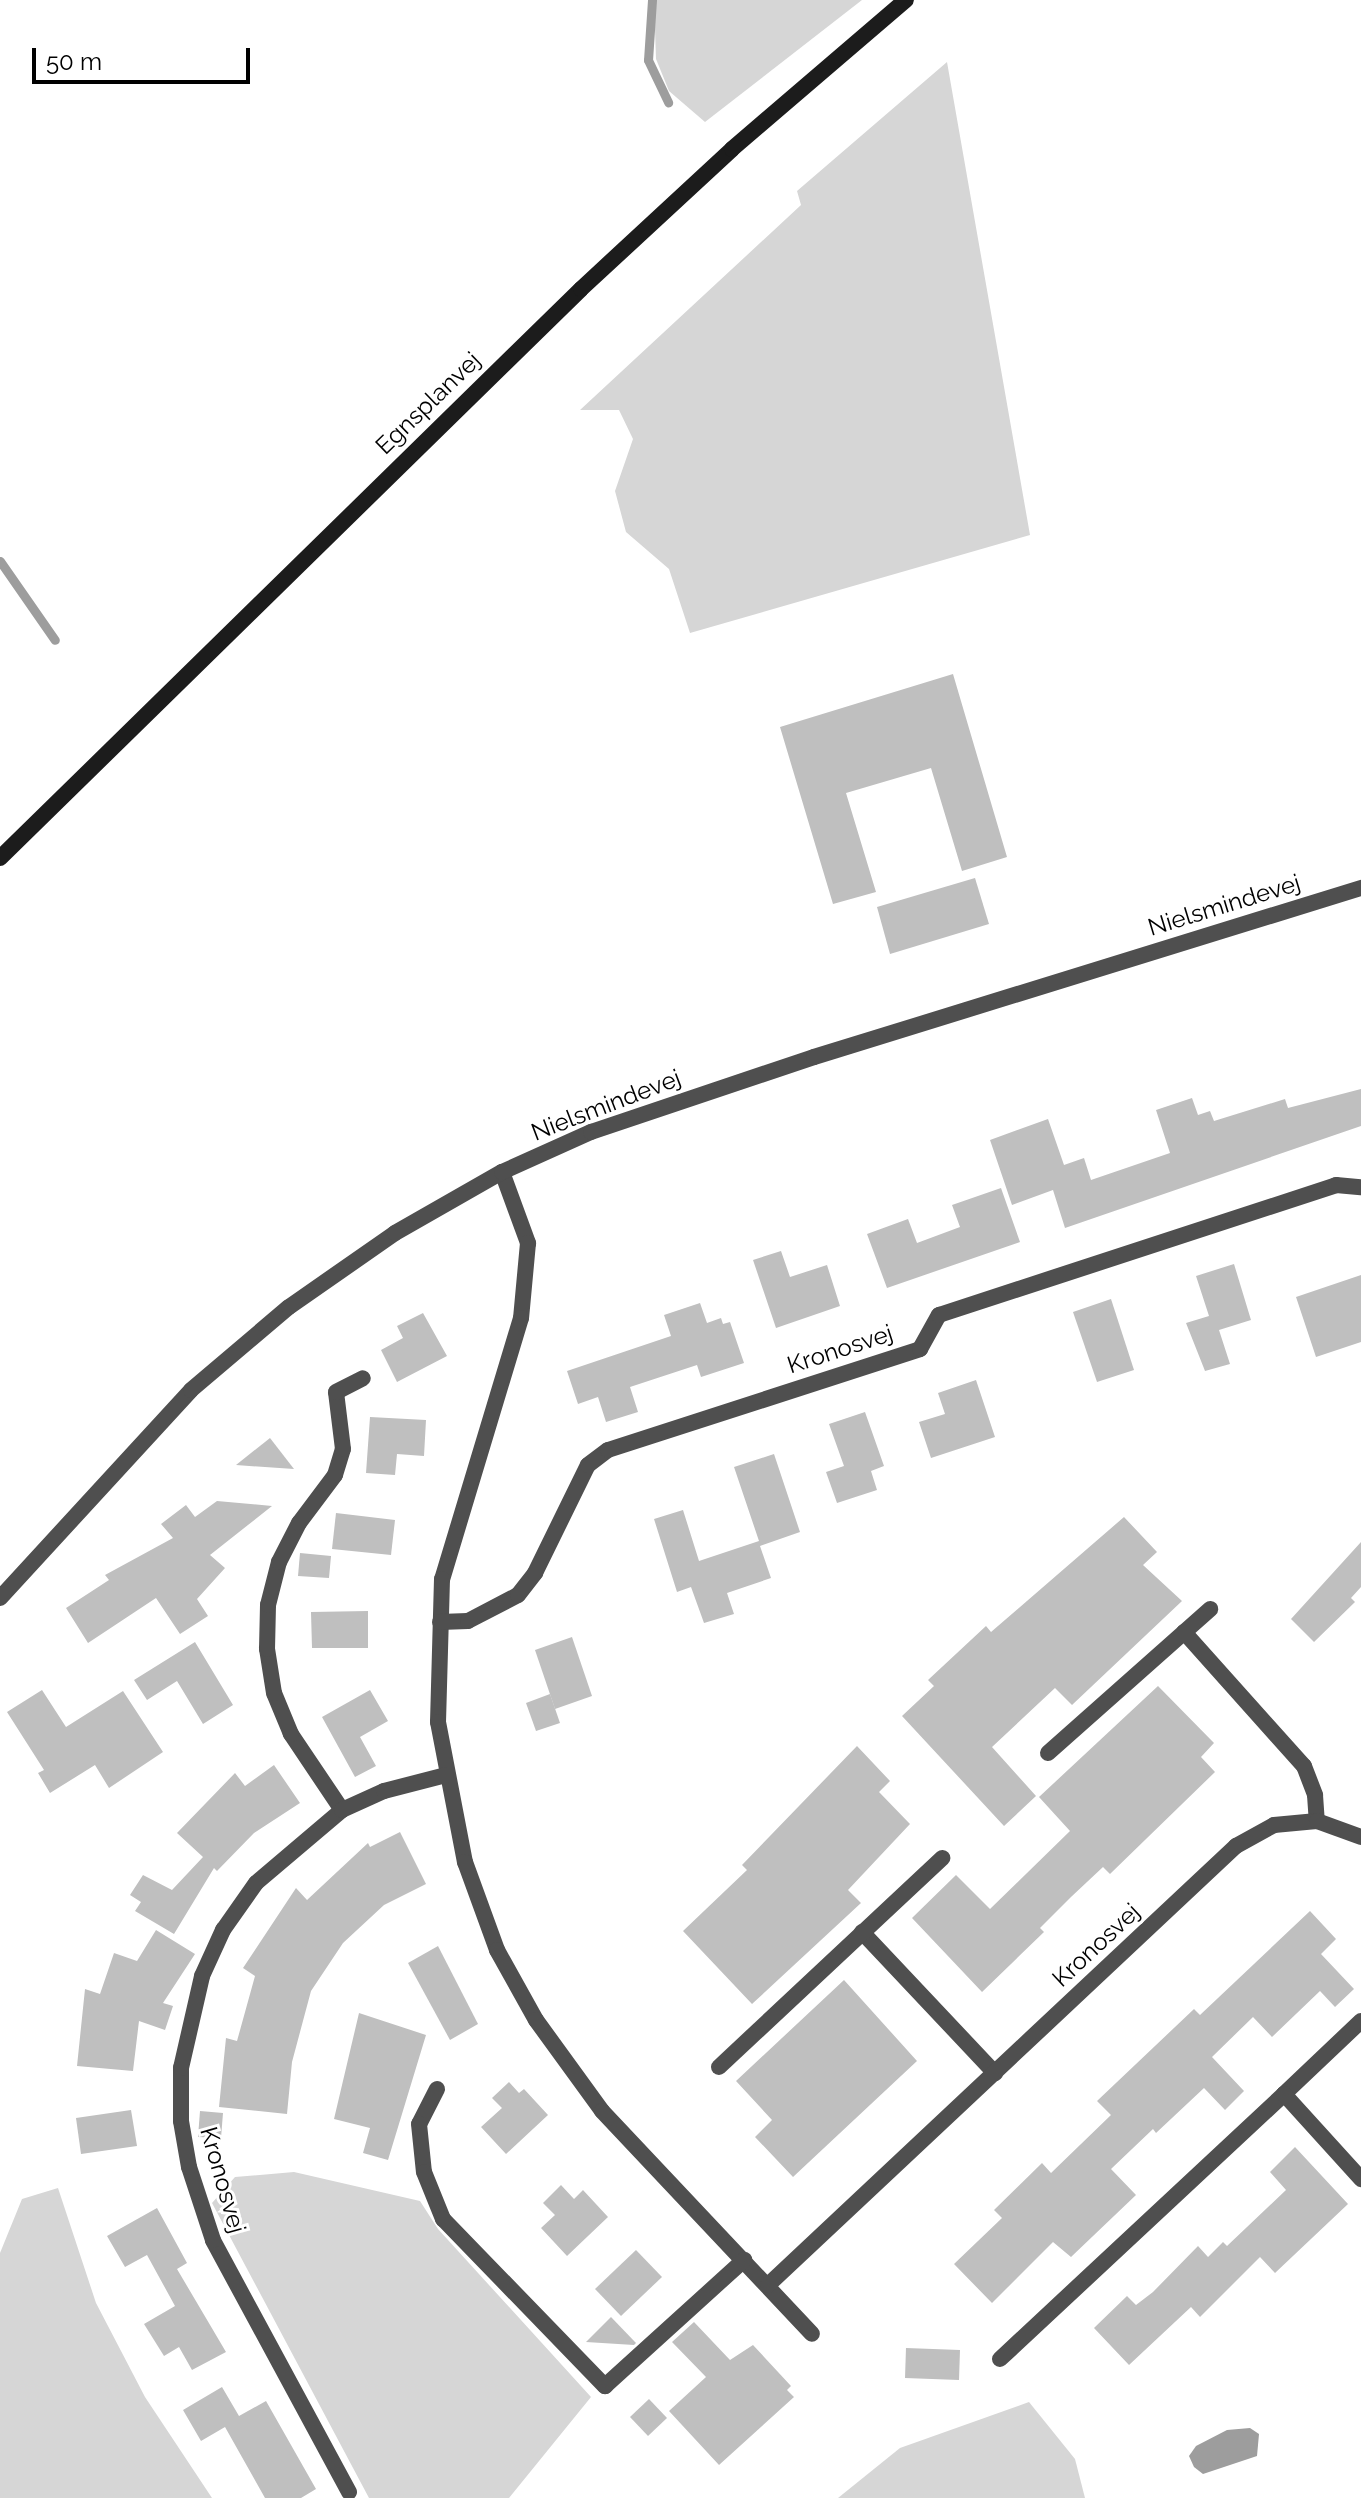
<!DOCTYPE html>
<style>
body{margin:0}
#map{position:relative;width:1361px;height:2498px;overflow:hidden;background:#fff;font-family:Raleway,sans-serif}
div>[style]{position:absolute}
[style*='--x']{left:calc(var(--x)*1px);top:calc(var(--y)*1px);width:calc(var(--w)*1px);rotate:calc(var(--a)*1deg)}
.green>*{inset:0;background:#d6d6d6}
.water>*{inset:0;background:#9d9d9d}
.stream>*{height:9px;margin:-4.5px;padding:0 4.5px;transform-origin:4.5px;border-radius:4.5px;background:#9d9d9d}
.building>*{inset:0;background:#bfbfbf}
.minor>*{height:16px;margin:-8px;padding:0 8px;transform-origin:8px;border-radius:8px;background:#4f4f4f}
.tertiary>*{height:16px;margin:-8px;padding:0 8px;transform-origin:8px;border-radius:8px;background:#4f4f4f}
.secondary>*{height:16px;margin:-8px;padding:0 8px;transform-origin:8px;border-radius:8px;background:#1c1c1c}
span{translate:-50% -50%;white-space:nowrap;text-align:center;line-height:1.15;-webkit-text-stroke:6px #fff;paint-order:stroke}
.street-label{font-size:24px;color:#000}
.scale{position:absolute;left:32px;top:48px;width:218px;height:36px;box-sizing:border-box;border:4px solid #000;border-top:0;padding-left:10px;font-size:24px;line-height:28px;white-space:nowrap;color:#000;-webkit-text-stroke:6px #fff;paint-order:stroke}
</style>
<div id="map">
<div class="green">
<i style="clip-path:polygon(654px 0,862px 0,705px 122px,669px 91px,656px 59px)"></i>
<i style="clip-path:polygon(947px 62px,1030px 535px,690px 633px,669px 569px,626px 532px,615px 491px,633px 439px,619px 410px,580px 410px,801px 205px,797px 191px)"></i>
<i style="clip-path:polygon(294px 2172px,420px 2201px,438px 2229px,591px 2397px,509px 2498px,369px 2498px,212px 2203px,235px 2177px)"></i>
<i style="clip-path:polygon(58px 2188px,96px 2303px,145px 2397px,212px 2498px,0 2498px,0 2253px,22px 2199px)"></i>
<i style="clip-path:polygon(1029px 2402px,1075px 2459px,1085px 2498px,838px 2498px,900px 2448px)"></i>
</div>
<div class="water">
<i style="clip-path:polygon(1250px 2428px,1259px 2434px,1257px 2456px,1203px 2474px,1194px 2467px,1189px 2456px,1196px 2446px,1227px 2430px)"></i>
</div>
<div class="stream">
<i style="--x:652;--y:0;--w:60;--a:93.8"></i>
<i style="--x:648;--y:60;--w:47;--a:64.5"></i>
<i style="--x:0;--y:561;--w:96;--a:55.2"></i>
</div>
<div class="building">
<i style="clip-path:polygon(953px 674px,1007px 857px,962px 871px,931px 768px,846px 793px,876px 892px,833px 904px,780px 727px)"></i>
<i style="clip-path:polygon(975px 878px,989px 924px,890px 954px,877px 907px)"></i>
<i style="clip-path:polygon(1361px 1089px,1361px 1126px,1065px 1228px,1053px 1190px,1012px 1205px,990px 1140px,1048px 1119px,1064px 1165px,1084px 1158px,1091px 1180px,1170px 1153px,1156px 1110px,1192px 1098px,1198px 1115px,1210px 1111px,1214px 1121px,1285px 1099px,1288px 1108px)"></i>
<i style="clip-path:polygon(1001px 1188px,1020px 1242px,887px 1288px,867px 1234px,908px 1219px,917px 1243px,960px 1227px,952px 1205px)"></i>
<i style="clip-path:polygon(781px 1251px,790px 1277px,827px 1265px,840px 1306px,776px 1328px,753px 1260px)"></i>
<i style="clip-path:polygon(1234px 1264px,1251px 1320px,1219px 1330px,1230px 1364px,1205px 1371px,1186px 1323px,1209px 1316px,1196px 1276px)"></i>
<i style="clip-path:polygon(1361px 1275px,1361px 1342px,1316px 1357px,1296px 1297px)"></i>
<i style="clip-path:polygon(1111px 1299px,1134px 1370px,1097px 1382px,1073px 1312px)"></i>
<i style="clip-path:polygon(700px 1303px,707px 1323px,721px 1318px,723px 1324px,730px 1322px,744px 1363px,701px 1377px,697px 1365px,630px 1387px,638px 1412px,606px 1422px,598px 1397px,578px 1404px,567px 1371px,671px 1336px,664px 1315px)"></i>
<i style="clip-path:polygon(423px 1313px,447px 1356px,397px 1382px,381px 1350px,403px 1338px,397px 1326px)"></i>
<i style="clip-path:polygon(976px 1380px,995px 1437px,931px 1458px,919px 1422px,945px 1414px,938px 1393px)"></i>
<i style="clip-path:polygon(865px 1412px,884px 1466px,871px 1471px,877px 1490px,837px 1503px,826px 1472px,844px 1466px,829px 1424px)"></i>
<i style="clip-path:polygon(370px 1417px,426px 1420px,424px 1456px,397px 1454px,395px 1475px,366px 1473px)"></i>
<i style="clip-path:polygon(270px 1438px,294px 1469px,236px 1465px)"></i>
<i style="clip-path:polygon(774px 1454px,800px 1532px,760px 1546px,771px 1578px,727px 1593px,734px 1614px,704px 1623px,691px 1587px,677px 1592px,654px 1519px,683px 1510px,699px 1561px,759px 1541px,734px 1467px)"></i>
<i style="clip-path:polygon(217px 1501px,272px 1506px,210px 1555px,225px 1568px,197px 1599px,208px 1616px,180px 1634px,156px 1598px,88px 1643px,66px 1608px,109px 1580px,105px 1575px,173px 1538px,161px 1524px,186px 1505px,195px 1517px)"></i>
<i style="clip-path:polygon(336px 1513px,395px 1520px,391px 1555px,332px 1549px)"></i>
<i style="clip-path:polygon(1124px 1517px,1157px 1552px,1143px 1565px,1182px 1601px,1072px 1705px,1055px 1688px,992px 1747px,1036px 1796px,1004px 1826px,902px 1716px,934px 1686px,928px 1680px,986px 1626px,991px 1632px)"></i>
<i style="clip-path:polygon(1361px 1542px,1361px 1587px,1351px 1598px,1355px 1602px,1314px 1642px,1291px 1619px)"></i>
<i style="clip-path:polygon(300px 1553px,331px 1556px,329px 1578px,298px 1576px)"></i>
<i style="clip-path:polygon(368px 1611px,368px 1648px,312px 1648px,311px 1612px)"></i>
<i style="clip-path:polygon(572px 1637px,592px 1696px,555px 1709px,535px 1650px)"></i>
<i style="clip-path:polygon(195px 1642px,233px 1705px,203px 1724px,177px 1681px,147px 1700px,134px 1680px)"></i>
<i style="clip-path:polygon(1158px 1686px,1214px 1743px,1201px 1757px,1215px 1772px,1110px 1874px,1103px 1867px,1071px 1897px,1040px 1928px,1044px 1932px,982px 1992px,912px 1918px,956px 1875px,990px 1909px,1070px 1831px,1039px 1797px)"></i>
<i style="clip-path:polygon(42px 1690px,66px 1727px,123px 1691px,163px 1752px,109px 1788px,95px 1765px,50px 1793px,38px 1773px,44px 1770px,7px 1712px)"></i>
<i style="clip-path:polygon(370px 1690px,388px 1721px,360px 1737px,376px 1766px,355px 1777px,322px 1717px)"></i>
<i style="clip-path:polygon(550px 1694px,560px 1723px,536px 1731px,526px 1703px)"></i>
<i style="clip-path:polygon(857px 1746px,890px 1781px,879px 1792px,910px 1824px,848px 1890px,861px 1903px,752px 2004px,683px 1931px,747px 1870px,742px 1865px)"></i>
<i style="clip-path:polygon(274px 1765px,300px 1803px,254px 1833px,217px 1871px,214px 1868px,174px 1934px,135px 1911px,141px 1902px,130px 1895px,143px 1875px,172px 1890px,203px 1857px,177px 1833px,235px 1773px,245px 1786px)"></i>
<i style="clip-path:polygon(400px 1832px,426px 1884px,384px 1905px,343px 1943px,311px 1991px,292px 2062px,287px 2114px,219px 2107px,226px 2038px,237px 2041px,255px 1976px,243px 1968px,296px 1888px,307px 1900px,368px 1843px,370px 1847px)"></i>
<i style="clip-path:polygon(1310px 1911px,1336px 1939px,1321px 1954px,1354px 1989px,1335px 2007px,1320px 1991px,1272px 2037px,1253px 2017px,1212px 2057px,1244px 2091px,1225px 2110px,1204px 2088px,1156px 2133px,1153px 2129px,1111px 2169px,1136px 2195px,1071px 2257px,1053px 2242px,992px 2303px,954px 2264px,1002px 2218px,994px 2210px,1042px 2163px,1051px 2173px,1111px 2115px,1097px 2101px,1194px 2009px,1200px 2015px)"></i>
<i style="clip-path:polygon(156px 1930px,195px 1954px,163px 2003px,173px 2006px,165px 2030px,139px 2021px,133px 2071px,77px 2066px,85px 1989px,100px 1994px,114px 1953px,137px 1961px)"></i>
<i style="clip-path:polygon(438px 1946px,478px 2024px,450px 2040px,408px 1963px)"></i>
<i style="clip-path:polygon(844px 1980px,917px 2061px,793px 2177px,755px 2137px,772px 2120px,736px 2081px)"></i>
<i style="clip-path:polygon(359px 2013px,426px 2035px,388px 2160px,363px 2153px,370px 2128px,334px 2119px)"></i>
<i style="clip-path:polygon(509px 2082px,519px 2093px,524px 2089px,548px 2115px,506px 2154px,481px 2127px,502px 2108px,492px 2098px)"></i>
<i style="clip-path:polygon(131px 2110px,137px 2146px,81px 2154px,76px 2118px)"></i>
<i style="clip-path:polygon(200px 2111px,223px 2113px,221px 2138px,198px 2137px)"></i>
<i style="clip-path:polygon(1295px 2147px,1348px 2204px,1275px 2273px,1260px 2257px,1200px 2317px,1191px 2307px,1129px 2365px,1094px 2328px,1127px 2296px,1136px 2305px,1153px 2292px,1198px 2246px,1208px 2257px,1223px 2242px,1227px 2246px,1286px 2190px,1270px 2172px)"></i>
<i style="clip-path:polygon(561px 2185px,574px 2199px,583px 2190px,608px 2217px,567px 2256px,541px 2228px,555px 2215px,543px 2203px)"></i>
<i style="clip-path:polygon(157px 2208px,187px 2263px,177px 2269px,226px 2352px,192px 2370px,179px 2347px,164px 2356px,144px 2324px,175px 2306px,147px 2255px,125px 2267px,107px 2236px)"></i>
<i style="clip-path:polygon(636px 2250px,662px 2277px,621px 2316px,595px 2289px)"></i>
<i style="clip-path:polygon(611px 2317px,636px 2343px,634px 2345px,586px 2342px)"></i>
<i style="clip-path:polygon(694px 2322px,730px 2360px,753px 2345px,791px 2386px,787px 2390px,794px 2397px,719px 2465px,669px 2411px,706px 2377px,672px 2342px)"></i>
<i style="clip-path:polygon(906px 2348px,960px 2350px,959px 2380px,905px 2378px)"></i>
<i style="clip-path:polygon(222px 2387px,239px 2416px,266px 2401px,316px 2489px,301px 2498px,265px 2498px,225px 2427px,201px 2441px,183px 2410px)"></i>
<i style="clip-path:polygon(649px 2399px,667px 2418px,648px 2436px,630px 2417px)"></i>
</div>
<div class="minor">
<i style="--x:502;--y:1172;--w:76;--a:69.9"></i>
<i style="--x:528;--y:1243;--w:75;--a:95.3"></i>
<i style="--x:521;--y:1318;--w:273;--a:106.8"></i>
<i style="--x:442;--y:1579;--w:143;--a:91.6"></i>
<i style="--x:438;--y:1722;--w:143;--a:79.1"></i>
<i style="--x:465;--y:1862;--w:94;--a:70"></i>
<i style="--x:497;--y:1950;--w:80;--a:60.9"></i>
<i style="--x:536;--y:2020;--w:112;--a:54"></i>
<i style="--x:602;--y:2111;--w:306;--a:46.7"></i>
<i style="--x:440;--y:1622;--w:28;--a:-2"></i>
<i style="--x:468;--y:1621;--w:56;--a:-27.5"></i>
<i style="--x:518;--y:1595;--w:28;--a:-52"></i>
<i style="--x:535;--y:1573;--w:120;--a:-63.9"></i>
<i style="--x:588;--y:1465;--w:25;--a:-37"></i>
<i style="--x:608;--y:1450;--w:328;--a:-17.9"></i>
<i style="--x:920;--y:1349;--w:39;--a:-61"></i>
<i style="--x:939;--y:1315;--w:418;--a:-18.1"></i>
<i style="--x:1336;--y:1185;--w:25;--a:5"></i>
<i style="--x:1184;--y:1632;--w:180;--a:48.2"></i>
<i style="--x:1304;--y:1766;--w:31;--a:69"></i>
<i style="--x:1315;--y:1795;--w:26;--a:86"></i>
<i style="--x:1048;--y:1753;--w:217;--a:-41.6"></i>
<i style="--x:342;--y:1810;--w:92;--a:-123.9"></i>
<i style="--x:291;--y:1734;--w:44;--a:-112.5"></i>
<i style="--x:274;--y:1693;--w:45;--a:-99"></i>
<i style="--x:267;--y:1649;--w:44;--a:-88.7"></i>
<i style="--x:268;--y:1605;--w:44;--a:-75.7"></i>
<i style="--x:279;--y:1562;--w:44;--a:-62.9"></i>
<i style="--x:299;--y:1523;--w:60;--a:-53.1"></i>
<i style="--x:335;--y:1475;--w:27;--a:-73"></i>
<i style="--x:343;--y:1449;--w:57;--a:-97"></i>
<i style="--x:336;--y:1392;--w:30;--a:-27"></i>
<i style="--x:862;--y:1932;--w:194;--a:46.7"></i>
<i style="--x:719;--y:2067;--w:306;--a:-43.1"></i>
<i style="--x:437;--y:2089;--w:39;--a:117"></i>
<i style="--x:419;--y:2124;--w:48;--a:84.1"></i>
<i style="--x:424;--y:2172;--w:51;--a:68"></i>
<i style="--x:443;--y:2219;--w:233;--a:45.9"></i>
<i style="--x:605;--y:2386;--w:188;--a:-42.2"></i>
<i style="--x:1284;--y:2094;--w:106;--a:-43.5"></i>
<i style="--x:768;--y:2285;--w:642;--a:-43.17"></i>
<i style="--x:1236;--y:1846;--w:43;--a:-28.9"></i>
<i style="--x:1274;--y:1825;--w:43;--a:-5.3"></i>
<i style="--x:1317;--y:1821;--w:47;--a:20"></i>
<i style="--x:1000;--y:2359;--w:388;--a:-43"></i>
<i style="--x:1284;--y:2094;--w:115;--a:47.8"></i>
<i style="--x:349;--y:2492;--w:286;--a:-118.4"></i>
<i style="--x:213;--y:2240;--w:77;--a:-108.2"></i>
<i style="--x:189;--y:2167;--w:47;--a:-99.9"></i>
<i style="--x:181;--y:2121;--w:53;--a:-90"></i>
<i style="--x:181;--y:2068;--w:94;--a:-77.1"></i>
<i style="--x:202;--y:1976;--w:51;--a:-65.5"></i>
<i style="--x:223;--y:1930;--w:57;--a:-54.9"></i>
<i style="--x:256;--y:1883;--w:113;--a:-40.3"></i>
<i style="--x:342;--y:1810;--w:46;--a:-24.3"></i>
<i style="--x:384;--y:1791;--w:64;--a:-14.5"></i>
</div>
<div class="tertiary">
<i style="--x:0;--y:1598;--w:282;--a:-47.4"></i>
<i style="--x:191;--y:1390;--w:128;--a:-40.3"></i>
<i style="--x:289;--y:1307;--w:129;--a:-34.9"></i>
<i style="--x:395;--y:1233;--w:123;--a:-29.7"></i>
<i style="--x:502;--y:1172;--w:98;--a:-24.2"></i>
<i style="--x:591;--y:1132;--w:235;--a:-18.6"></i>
<i style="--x:814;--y:1057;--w:573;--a:-17.17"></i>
</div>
<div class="secondary">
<i style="--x:0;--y:858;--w:813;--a:-44.4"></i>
<i style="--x:581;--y:289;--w:206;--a:-42.8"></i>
<i style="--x:732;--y:149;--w:229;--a:-40.6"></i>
</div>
<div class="street-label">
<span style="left:428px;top:403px;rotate:-44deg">Egnsplanvej</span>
<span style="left:1224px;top:905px;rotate:-17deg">Nielsmindevej</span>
<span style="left:606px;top:1105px;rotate:-21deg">Nielsmindevej</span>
<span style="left:840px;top:1349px;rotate:-18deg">Kronosvej</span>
<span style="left:1096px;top:1945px;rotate:-43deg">Kronosvej</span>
<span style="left:223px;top:2180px;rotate:74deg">Kronosvej</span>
</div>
<div class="scale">50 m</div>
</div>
